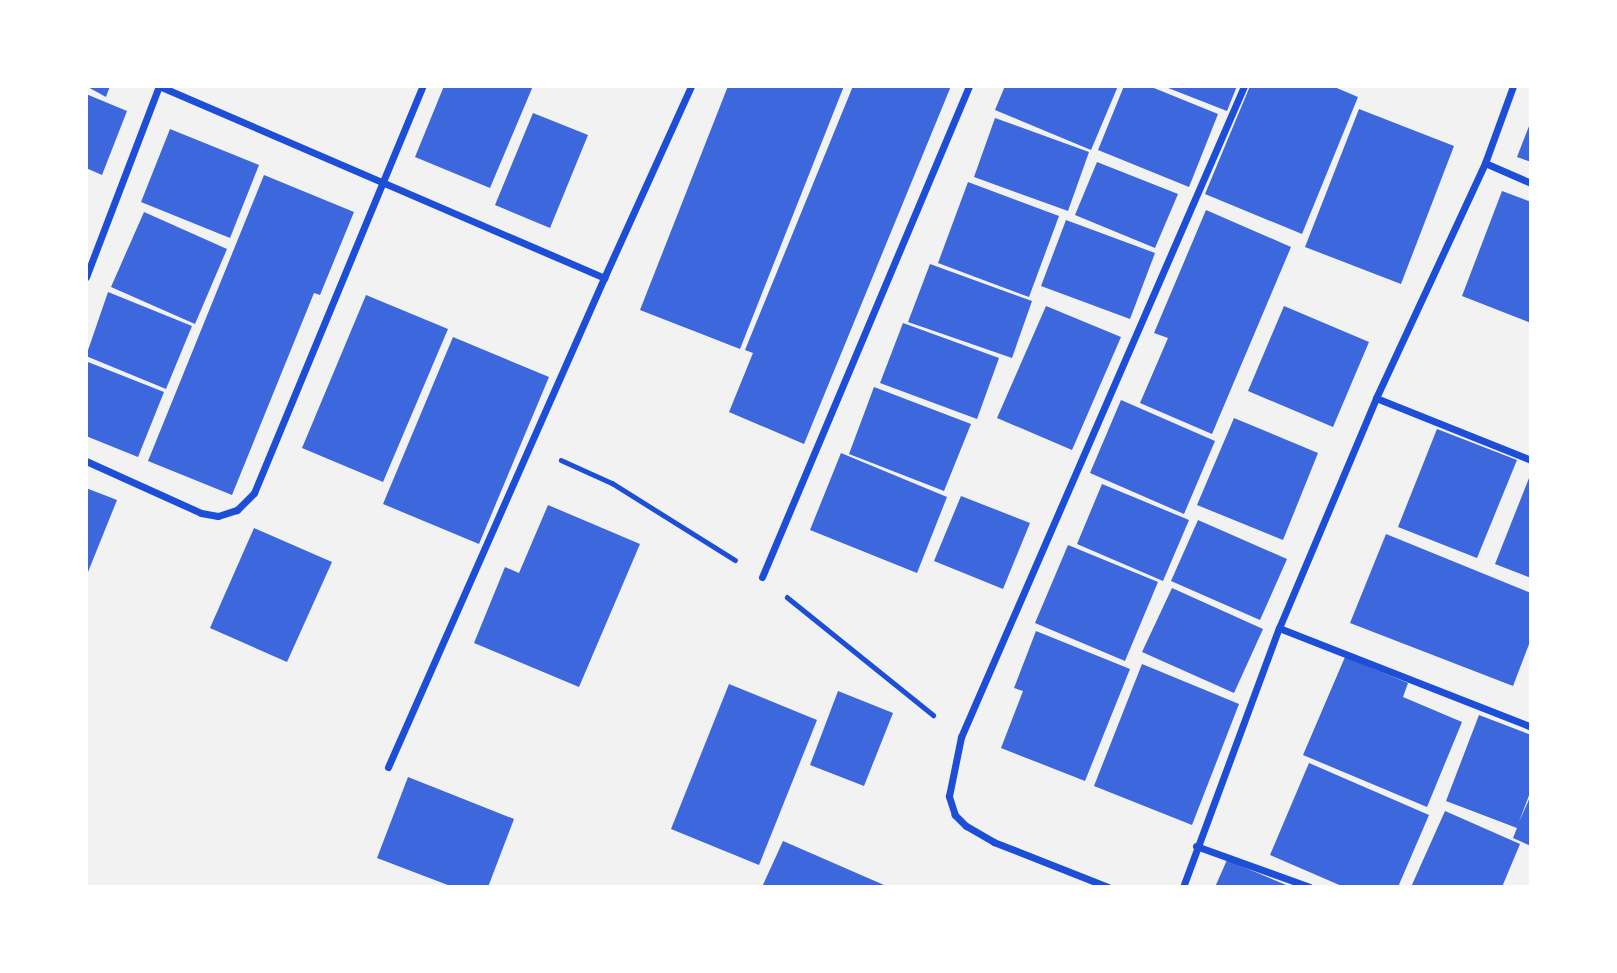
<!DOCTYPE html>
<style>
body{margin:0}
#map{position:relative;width:1617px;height:973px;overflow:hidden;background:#f2f2f2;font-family:"Work Sans",sans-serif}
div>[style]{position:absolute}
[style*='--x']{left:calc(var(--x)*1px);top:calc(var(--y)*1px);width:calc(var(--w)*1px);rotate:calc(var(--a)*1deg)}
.building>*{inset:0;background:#3d67dc}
.path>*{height:4.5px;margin:-2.25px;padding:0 2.25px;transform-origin:2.25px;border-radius:2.25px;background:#1d4ed8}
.minor>*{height:7px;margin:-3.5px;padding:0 3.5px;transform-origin:3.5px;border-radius:3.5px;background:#1d4ed8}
span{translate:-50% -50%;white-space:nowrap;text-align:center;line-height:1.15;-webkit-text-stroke:7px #fff;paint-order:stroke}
.frame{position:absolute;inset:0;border:88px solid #fff;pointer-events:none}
</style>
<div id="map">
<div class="building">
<i style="clip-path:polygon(86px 86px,110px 86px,106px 97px)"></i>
<i style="clip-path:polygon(444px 86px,533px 86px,490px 188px,415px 157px)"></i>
<i style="clip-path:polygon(728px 86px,844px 86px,740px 349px,640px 310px)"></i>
<i style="clip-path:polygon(853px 86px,951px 86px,804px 444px,729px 412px,753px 353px,745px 350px)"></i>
<i style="clip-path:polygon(1005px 86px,1118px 86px,1091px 150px,995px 110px)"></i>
<i style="clip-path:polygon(1124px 86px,1149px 86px,1218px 114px,1189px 187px,1098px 150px)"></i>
<i style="clip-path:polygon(1163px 86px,1237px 86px,1227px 111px)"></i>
<i style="clip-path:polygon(1250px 86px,1332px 86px,1358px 97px,1302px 234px,1205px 194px)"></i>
<i style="clip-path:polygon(86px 94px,127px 111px,102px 175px,86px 168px)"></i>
<i style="clip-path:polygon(1359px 109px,1454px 146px,1401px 284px,1305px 247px)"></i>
<i style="clip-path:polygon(533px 113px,588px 135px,550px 228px,495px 205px)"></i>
<i style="clip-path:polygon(995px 118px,1089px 152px,1068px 211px,974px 177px)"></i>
<i style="clip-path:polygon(1531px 121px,1531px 162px,1517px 157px)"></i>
<i style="clip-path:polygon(170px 129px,259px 165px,230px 238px,141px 202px)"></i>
<i style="clip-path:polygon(1097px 162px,1178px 194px,1155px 248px,1075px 215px)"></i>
<i style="clip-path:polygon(264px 175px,354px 212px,320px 295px,314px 293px,232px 495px,148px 461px)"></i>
<i style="clip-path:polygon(968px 182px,1059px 216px,1029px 297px,938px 263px)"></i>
<i style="clip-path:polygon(1502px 191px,1531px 202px,1531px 323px,1462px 296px)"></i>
<i style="clip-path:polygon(1206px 210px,1291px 247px,1212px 434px,1140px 403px,1168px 338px,1154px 333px)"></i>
<i style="clip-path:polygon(144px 212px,227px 249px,195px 324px,111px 287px)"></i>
<i style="clip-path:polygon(1066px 220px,1155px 253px,1130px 319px,1041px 286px)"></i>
<i style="clip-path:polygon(930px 264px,1032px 301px,1012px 358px,908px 322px)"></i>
<i style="clip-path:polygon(108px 292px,192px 326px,166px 389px,86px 356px)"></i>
<i style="clip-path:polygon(366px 295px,448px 329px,383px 482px,302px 448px)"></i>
<i style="clip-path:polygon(1046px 306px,1121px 337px,1072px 450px,997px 418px)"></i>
<i style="clip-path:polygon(1284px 306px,1369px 342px,1333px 427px,1248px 391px)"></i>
<i style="clip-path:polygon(903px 323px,999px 358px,977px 419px,880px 383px)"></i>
<i style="clip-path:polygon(453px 337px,549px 377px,479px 544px,383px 504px)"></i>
<i style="clip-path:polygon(88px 362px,164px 392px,138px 457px,86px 436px)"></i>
<i style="clip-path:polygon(874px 387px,971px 424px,944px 491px,849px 454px)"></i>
<i style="clip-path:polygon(1121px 400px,1215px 441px,1184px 514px,1090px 473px)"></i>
<i style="clip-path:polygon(1234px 418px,1318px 453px,1283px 540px,1197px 505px)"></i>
<i style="clip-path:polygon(1437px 429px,1517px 460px,1477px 558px,1398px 527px)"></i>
<i style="clip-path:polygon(841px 453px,947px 497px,917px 573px,810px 530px)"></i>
<i style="clip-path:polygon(1531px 473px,1531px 578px,1495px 564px)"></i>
<i style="clip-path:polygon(1102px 484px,1189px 520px,1163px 581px,1077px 544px)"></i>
<i style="clip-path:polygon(86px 488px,117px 500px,86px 577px)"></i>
<i style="clip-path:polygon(961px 496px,1030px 523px,1003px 589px,934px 561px)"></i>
<i style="clip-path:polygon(548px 505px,640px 544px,579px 687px,474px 643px,505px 567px,519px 573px)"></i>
<i style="clip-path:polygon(1198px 520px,1287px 559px,1260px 620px,1171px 581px)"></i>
<i style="clip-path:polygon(254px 528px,332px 562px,287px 662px,210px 628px)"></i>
<i style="clip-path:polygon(1386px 534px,1531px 593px,1531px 639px,1513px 686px,1350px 623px)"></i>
<i style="clip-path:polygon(1068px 545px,1158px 582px,1125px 661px,1035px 623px)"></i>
<i style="clip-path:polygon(1172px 588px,1263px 629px,1234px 693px,1142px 652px)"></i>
<i style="clip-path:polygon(1036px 631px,1130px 669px,1085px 781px,1001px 748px,1023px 691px,1014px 688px)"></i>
<i style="clip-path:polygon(1345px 657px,1408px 683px,1403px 697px,1462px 722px,1427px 807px,1303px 755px)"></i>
<i style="clip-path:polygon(1142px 664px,1239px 704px,1192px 825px,1094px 786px)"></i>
<i style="clip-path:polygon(729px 684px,817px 720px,759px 865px,671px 829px)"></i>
<i style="clip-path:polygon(838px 691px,893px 713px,864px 786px,810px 765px)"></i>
<i style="clip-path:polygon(1479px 715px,1531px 735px,1531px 790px,1519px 822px,1531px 795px,1531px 846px,1513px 838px,1517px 828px,1446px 801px)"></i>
<i style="clip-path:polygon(1309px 763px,1429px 815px,1398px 887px,1344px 887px,1270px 855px)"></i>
<i style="clip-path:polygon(408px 777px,514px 819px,488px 887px,453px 887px,377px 858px)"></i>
<i style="clip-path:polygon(1445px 811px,1520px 844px,1502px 887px,1411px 887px)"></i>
<i style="clip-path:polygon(783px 841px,884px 885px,883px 887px,762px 887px)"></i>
<i style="clip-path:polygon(1227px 860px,1291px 887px,1215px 887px)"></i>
</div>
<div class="path">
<i style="--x:561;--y:460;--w:56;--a:24.3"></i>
<i style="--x:612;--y:483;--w:145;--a:32"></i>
<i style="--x:787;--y:597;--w:188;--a:38.9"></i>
</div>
<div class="minor">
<i style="--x:159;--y:86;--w:485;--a:23.3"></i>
<i style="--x:604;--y:278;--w:211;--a:-65.6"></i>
<i style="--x:1485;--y:163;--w:50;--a:23.5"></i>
<i style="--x:86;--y:277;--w:204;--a:-69.1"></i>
<i style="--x:1376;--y:398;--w:167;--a:21.8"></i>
<i style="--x:86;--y:461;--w:126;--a:24.3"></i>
<i style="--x:201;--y:513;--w:17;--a:10"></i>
<i style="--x:218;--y:516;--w:20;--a:-18"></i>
<i style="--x:237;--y:510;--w:24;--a:-45"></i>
<i style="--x:254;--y:493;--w:441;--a:-67.5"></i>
<i style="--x:762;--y:577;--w:533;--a:-67.14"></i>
<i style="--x:1279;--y:628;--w:271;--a:21.4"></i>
<i style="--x:388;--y:767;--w:535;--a:-66.17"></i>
<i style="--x:1196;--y:846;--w:121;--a:19.8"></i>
<i style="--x:1108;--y:887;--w:123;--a:-158.5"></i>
<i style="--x:994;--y:842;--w:32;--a:-150"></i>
<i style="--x:966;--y:826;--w:16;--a:-135"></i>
<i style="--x:955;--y:815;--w:20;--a:-108"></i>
<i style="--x:949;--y:796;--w:60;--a:-78.5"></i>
<i style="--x:961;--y:737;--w:710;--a:-66.5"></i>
<i style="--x:1183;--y:887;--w:276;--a:-69.7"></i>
<i style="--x:1279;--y:628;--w:250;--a:-67.1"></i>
<i style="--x:1376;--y:398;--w:259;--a:-65.1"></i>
<i style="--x:1485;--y:163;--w:82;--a:-70"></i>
</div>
<div class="frame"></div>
</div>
